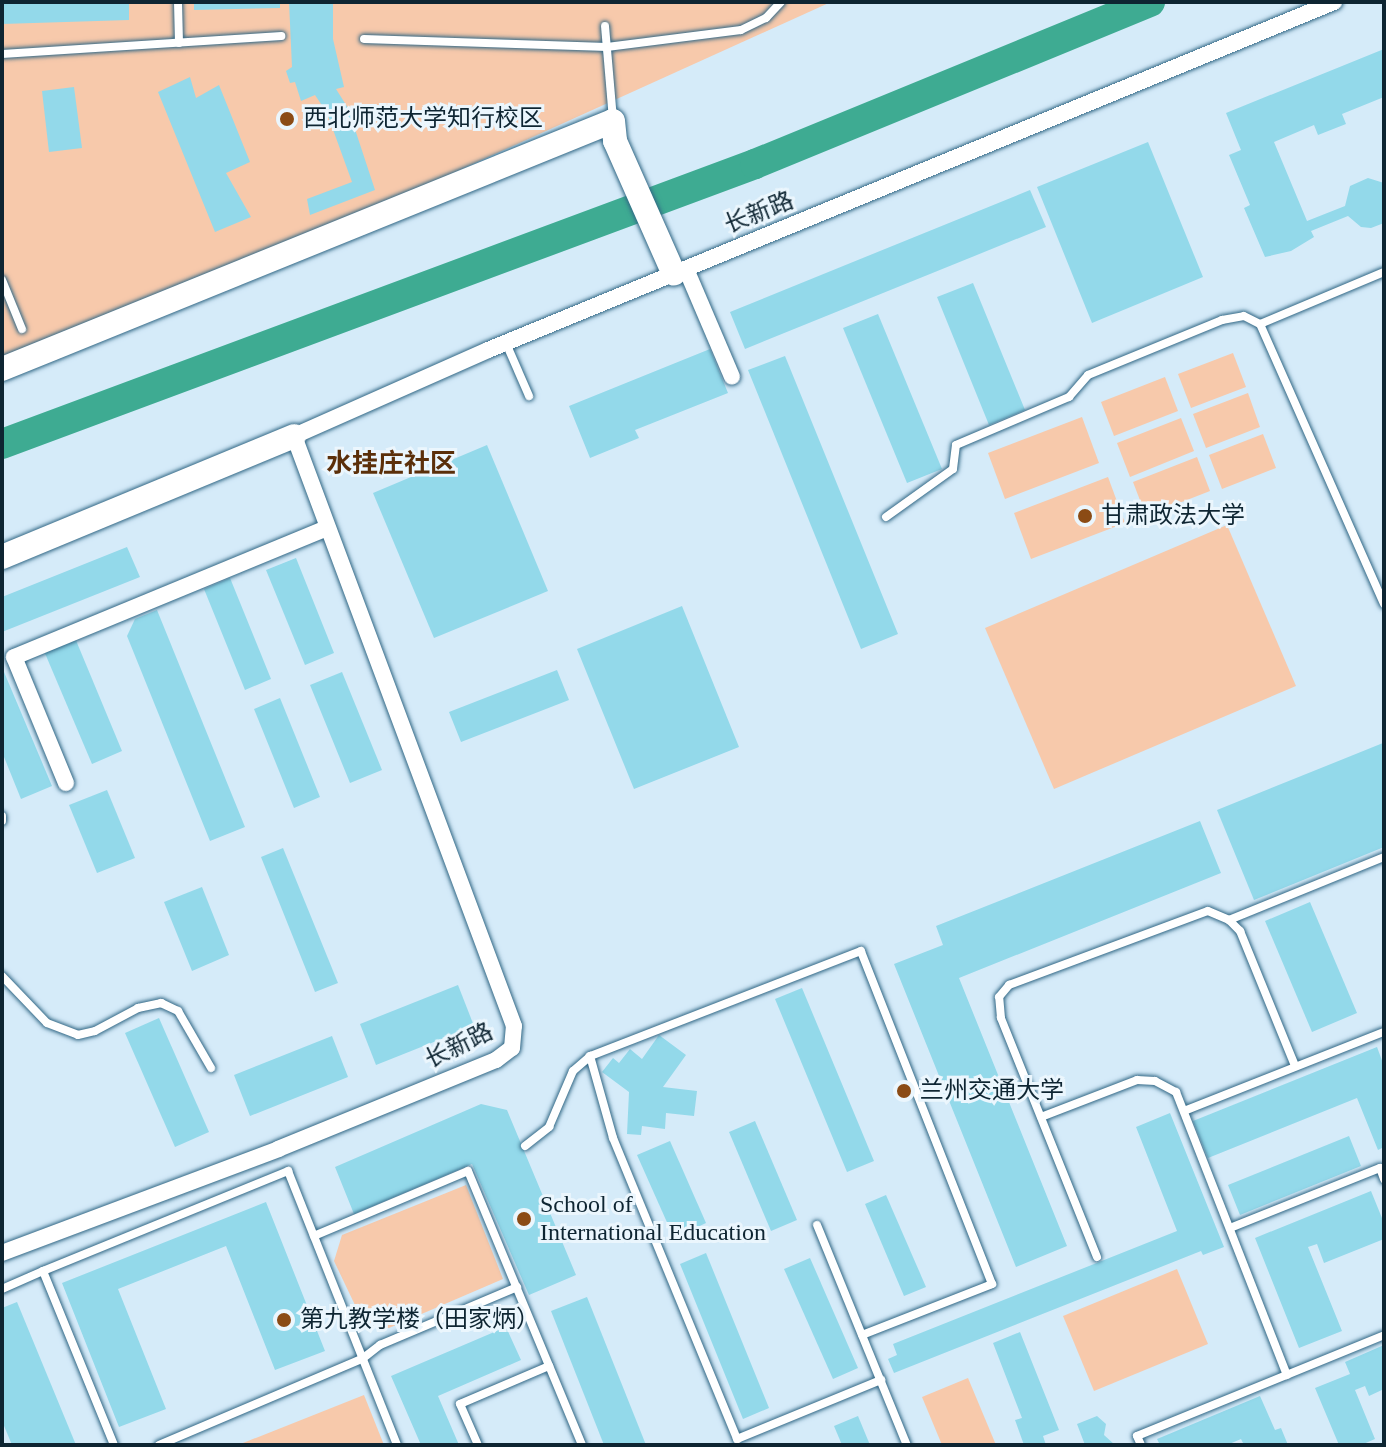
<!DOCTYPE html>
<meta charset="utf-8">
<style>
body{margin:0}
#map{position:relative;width:1386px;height:1447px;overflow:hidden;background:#d5ebf9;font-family:"Times New Roman","Noto Sans SC",serif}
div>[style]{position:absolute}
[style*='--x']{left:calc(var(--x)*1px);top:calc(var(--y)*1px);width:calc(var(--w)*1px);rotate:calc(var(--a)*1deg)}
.green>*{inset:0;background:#f7c9ab}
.river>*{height:30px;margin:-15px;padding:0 15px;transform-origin:15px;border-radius:15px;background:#3eab92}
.building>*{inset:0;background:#93d9ea}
.roads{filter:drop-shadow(0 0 2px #316785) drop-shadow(0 0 2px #316785)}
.lane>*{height:8px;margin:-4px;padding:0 4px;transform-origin:4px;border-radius:4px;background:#fff}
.street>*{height:16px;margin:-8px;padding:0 8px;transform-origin:8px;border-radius:8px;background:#fff}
.secondary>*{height:24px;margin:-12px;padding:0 12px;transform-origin:12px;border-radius:12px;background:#fff}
.dots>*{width:22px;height:22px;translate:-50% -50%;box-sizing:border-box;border:4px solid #ebf6fd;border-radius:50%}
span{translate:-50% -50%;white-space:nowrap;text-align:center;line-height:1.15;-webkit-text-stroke:6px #ebf6fd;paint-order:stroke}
.poi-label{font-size:24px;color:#0e2532}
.left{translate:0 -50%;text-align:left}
.street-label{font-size:24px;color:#0e2532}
.neighbourhood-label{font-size:26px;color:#5b2f0a;font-weight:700}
.frame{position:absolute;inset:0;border:4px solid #0e2532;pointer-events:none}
</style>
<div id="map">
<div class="green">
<i style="clip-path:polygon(2px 2px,831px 2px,314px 236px,2px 360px)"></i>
<i style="clip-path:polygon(1233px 353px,1246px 387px,1191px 408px,1178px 374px)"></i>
<i style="clip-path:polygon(1165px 377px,1178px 411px,1114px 436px,1101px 402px)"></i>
<i style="clip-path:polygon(1248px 393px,1260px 427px,1206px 448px,1193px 414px)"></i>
<i style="clip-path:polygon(1082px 417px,1099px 463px,1005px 499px,988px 453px)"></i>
<i style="clip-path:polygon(1181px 418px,1194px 451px,1130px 477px,1117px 443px)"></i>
<i style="clip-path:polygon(1263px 434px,1276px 468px,1222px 489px,1209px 455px)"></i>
<i style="clip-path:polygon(1197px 457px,1210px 491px,1146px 516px,1133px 482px)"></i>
<i style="clip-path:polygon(1108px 477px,1125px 523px,1031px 559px,1014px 513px)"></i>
<i style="clip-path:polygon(1227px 525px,1296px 686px,1054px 789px,985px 628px)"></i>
<i style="clip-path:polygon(466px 1185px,503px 1279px,389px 1328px,364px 1324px,334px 1261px,342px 1235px)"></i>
<i style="clip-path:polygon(1177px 1269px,1208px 1344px,1094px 1391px,1063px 1316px)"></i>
<i style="clip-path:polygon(968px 1378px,996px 1445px,942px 1445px,922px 1397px)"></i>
<i style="clip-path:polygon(364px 1395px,384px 1445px,238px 1445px)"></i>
</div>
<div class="river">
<i style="--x:2;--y:444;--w:803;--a:-20.4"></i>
<i style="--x:755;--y:164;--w:427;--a:-22.3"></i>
</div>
<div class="building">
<i style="clip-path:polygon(2px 2px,129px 2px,129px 20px,2px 24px)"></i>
<i style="clip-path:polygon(194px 2px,280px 2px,280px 8px,194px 10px)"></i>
<i style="clip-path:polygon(289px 2px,333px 2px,333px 39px,344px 87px,336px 89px,348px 108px,375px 190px,310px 215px,307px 199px,352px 182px,327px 113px,315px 95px,301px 101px,295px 82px,290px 83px,286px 71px,292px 67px)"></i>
<i style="clip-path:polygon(1384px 49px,1384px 97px,1342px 114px,1346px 124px,1318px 135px,1314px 125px,1274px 142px,1307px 221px,1345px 206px,1350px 186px,1368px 178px,1384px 183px,1384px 223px,1371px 228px,1361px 227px,1348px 216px,1311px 231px,1314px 237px,1291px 251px,1265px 257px,1244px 208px,1250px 205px,1229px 155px,1241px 150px,1226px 113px)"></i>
<i style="clip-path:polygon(190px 77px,196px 98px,219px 85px,250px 162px,226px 173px,251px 217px,215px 232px,158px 92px)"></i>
<i style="clip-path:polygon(74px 87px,82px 148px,49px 152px,42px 91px)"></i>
<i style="clip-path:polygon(1148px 142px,1203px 277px,1092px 323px,1037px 187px)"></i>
<i style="clip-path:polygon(1030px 190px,1046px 227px,745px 349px,730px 312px)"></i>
<i style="clip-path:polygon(973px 283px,1025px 410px,989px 425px,937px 297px)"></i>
<i style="clip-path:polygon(878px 314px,942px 469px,907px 483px,843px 328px)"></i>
<i style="clip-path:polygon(710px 349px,728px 393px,635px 430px,639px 438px,590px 458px,569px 406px)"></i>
<i style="clip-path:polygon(785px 356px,898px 634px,861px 649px,748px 370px)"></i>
<i style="clip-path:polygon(487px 445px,548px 591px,434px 638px,373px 493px)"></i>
<i style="clip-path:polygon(127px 547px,140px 577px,2px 632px,2px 597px)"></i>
<i style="clip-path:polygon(296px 558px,334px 653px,305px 665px,266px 570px)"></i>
<i style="clip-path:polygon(230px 578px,271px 679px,245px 690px,204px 589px)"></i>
<i style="clip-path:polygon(682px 606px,739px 747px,634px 789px,577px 649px)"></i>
<i style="clip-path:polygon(157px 610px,245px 827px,210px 841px,127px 636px,135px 619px)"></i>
<i style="clip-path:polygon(75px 638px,122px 751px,92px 764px,44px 651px)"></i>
<i style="clip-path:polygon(557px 670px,569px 700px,461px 742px,449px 712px)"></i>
<i style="clip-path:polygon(4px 672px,52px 786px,21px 799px,2px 752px)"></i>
<i style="clip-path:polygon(342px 672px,382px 770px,350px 783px,310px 685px)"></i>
<i style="clip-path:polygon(280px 698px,320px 797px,294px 808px,254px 709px)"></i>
<i style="clip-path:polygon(1383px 743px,1384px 847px,1254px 900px,1217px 810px)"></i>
<i style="clip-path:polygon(107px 790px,135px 858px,97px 873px,69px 805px)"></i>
<i style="clip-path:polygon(1200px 821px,1221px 873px,959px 978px,1067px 1246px,1016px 1267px,894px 964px,943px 945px,936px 926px)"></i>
<i style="clip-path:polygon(283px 848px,338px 983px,315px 992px,261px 857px)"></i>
<i style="clip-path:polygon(202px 887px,229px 955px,192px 971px,164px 902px)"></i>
<i style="clip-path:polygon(1310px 902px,1357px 1013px,1312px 1032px,1265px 921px)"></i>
<i style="clip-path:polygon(458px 985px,474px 1026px,376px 1065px,360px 1024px)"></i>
<i style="clip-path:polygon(802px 988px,874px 1161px,847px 1172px,775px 999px)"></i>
<i style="clip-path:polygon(159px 1018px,209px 1132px,175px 1147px,125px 1033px)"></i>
<i style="clip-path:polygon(659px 1035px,686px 1055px,663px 1087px,697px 1091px,694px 1116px,666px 1113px,665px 1129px,642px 1126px,641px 1135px,627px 1134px,629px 1092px,602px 1072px,613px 1058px,619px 1063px,630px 1049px,642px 1059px)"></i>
<i style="clip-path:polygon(332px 1036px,348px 1077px,250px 1116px,234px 1075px)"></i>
<i style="clip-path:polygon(1377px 1047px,1384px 1066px,1384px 1147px,1378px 1150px,1357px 1098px,1208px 1158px,1193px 1121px)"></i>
<i style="clip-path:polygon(481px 1104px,507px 1110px,576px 1275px,529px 1295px,472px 1164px,354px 1214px,335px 1167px)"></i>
<i style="clip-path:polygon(1170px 1113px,1224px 1247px,1203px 1255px,1201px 1251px,894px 1373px,888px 1359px,897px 1355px,893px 1344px,1177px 1231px,1136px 1127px)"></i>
<i style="clip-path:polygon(755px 1121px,797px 1220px,771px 1231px,729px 1132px)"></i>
<i style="clip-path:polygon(1349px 1136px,1361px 1166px,1240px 1215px,1228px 1185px)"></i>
<i style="clip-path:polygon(670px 1141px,706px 1223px,674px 1238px,637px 1155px)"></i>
<i style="clip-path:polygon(1371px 1191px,1384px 1223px,1384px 1239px,1324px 1263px,1317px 1244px,1308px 1247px,1342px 1331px,1299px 1348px,1255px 1238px)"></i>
<i style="clip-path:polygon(886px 1195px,926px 1287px,904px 1296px,865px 1204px)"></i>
<i style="clip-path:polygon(266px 1202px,325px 1351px,275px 1370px,226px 1246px,118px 1289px,166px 1409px,119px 1427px,62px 1283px)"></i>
<i style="clip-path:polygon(706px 1253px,769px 1408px,743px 1419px,680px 1264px)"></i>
<i style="clip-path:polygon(810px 1258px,858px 1368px,833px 1379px,784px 1269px)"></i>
<i style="clip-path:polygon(587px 1297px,646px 1445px,604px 1445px,551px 1311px)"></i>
<i style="clip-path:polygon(17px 1302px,76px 1445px,12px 1445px,2px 1421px,2px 1308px)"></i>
<i style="clip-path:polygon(506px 1327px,521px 1360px,438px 1396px,459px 1445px,421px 1445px,391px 1376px)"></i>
<i style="clip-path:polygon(1020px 1332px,1059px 1430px,1043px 1436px,1046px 1445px,1024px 1445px,1015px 1420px,1022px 1418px,993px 1343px)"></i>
<i style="clip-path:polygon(1384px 1345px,1384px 1389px,1369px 1396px,1365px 1386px,1355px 1390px,1375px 1439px,1361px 1445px,1339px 1445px,1315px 1388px,1350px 1374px,1345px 1362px)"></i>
<i style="clip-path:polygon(1260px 1396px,1275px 1430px,1281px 1428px,1288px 1445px,1244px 1445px,1241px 1439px,1227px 1445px,1160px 1445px,1157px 1439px)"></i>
<i style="clip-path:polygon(858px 1416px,870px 1445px,842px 1445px,834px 1426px)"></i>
<i style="clip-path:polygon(1097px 1416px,1106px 1424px,1104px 1435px,1115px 1445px,1085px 1445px,1077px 1424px)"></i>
</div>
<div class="roads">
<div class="lane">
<i style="--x:178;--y:2;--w:41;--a:88.6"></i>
<i style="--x:605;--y:26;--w:94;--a:85.1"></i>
<i style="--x:364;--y:39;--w:243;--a:1.9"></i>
<i style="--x:607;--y:47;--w:135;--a:-7.2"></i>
<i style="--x:741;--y:30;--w:28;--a:-26"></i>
<i style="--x:766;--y:18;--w:22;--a:-47"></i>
<i style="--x:2;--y:54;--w:280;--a:-3.7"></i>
<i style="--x:1384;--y:272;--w:134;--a:157.2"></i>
<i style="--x:1260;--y:324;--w:306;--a:66.1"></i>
<i style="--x:2;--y:280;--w:53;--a:67.8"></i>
<i style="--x:506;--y:343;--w:58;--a:66.5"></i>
<i style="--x:886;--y:517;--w:82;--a:-35.6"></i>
<i style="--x:953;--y:469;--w:24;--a:-83"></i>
<i style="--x:956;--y:445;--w:123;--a:-23"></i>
<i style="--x:1069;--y:397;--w:29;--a:-49"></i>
<i style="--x:1088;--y:375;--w:145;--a:-22.3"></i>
<i style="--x:1222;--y:320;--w:22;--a:-10"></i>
<i style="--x:1244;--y:316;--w:18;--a:27"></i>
<i style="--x:2;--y:816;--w:5;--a:90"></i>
<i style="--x:1229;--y:920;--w:167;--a:-22.1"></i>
<i style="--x:2;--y:976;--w:65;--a:46.2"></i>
<i style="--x:47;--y:1023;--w:33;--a:21"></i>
<i style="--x:78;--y:1035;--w:17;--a:-13"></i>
<i style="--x:95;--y:1031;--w:49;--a:-28.1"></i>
<i style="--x:138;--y:1008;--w:24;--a:-12"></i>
<i style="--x:161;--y:1003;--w:19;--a:25"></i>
<i style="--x:178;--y:1011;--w:66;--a:59.9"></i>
<i style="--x:1184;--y:1111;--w:215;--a:-21.6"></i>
<i style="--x:1041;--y:1117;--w:103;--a:-21.1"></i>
<i style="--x:1137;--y:1080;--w:18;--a:3"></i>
<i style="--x:1155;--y:1081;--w:24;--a:28"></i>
<i style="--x:1176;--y:1092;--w:304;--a:68.6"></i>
<i style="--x:525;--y:1146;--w:31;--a:-38"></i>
<i style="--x:549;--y:1127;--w:61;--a:-66.8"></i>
<i style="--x:573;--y:1071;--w:23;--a:-41"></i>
<i style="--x:817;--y:1225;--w:238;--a:67.8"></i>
<i style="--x:1230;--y:1228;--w:162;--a:-21.8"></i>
<i style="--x:1380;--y:1168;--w:12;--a:70"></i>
<i style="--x:314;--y:1236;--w:167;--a:-22.9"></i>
<i style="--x:468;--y:1171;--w:297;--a:67.4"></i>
<i style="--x:1097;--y:1257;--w:258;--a:-111.9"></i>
<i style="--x:1001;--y:1018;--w:21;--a:-95"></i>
<i style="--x:999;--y:997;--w:16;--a:-50"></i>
<i style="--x:1009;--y:985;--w:212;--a:-20.4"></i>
<i style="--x:1208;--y:911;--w:23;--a:23"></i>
<i style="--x:1229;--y:920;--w:16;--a:45"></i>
<i style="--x:1240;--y:931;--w:146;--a:67.8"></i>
<i style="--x:2;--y:1289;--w:45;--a:-23.7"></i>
<i style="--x:862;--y:1335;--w:140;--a:-21.4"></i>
<i style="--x:992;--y:1284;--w:358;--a:-111.5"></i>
<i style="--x:861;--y:951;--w:291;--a:158.8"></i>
<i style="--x:590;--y:1056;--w:85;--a:74.3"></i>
<i style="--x:613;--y:1138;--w:326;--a:67.6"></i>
<i style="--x:737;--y:1439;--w:156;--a:-22.3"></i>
<i style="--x:114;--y:1445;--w:188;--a:-112.2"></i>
<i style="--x:43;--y:1271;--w:265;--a:-22.2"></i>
<i style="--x:288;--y:1171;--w:295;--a:68.3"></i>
<i style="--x:159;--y:1445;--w:220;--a:-23"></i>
<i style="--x:362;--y:1359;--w:23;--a:-38"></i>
<i style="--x:380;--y:1345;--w:149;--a:-22.9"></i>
<i style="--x:478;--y:1445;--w:45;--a:-113.7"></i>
<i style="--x:460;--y:1404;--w:97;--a:-23.1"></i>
<i style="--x:1141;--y:1445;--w:10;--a:-114"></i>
<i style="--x:1137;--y:1436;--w:267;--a:-22.2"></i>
</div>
<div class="street">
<i style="--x:686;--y:269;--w:117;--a:66.9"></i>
<i style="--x:66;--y:783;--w:136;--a:-112.4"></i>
<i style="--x:14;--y:657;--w:339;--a:-22.4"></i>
<i style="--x:2;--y:1253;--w:295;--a:-20.6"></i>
<i style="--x:278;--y:1149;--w:235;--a:-22.2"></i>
<i style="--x:496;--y:1060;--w:20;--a:-37"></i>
<i style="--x:512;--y:1048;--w:22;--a:-85"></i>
<i style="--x:514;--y:1026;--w:630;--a:-110.45"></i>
<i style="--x:294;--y:436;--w:212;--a:-23.9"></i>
<i style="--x:488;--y:350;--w:915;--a:-22.36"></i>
</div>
<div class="secondary">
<i style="--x:2;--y:369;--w:659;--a:-22.09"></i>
<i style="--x:613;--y:121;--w:20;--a:84"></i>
<i style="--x:615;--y:141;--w:145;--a:66.1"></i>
<i style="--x:2;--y:557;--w:316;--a:-22.5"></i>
</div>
</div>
<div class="dots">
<i style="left:287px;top:119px;background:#8b4b15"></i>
<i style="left:1085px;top:516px;background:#8b4b15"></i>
<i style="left:904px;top:1091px;background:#8b4b15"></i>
<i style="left:524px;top:1219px;background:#8b4b15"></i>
<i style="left:284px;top:1320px;background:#8b4b15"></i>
</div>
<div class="poi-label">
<span class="left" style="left:303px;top:119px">西北师范大学知行校区</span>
<span class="left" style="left:1101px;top:516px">甘肃政法大学</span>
<span class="left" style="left:920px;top:1091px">兰州交通大学</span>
<span class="left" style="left:540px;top:1219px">School of<br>International Education</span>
<span class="left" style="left:300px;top:1320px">第九教学楼（田家炳）</span>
</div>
<div class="street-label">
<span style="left:759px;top:213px;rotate:-22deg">长新路</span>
<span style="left:459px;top:1046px;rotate:-26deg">长新路</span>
</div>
<div class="neighbourhood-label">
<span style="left:391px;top:464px">水挂庄社区</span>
</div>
<div class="frame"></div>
</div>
